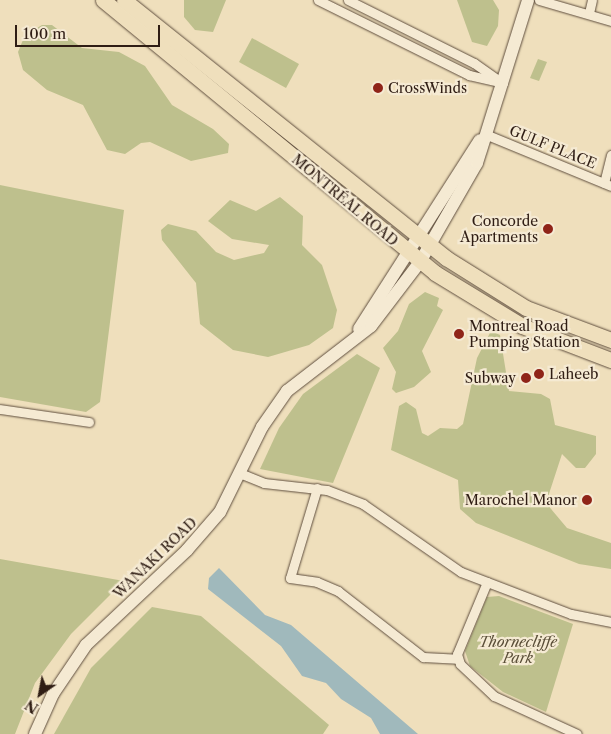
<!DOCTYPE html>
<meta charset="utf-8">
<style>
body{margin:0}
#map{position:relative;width:611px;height:734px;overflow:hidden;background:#efdfbc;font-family:"Libre Caslon Text",serif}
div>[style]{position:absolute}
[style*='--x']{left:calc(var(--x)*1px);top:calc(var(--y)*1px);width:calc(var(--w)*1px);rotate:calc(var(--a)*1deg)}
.green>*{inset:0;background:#bec08d}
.water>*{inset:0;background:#a0b9bc}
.roads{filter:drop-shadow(0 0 1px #5f4e3e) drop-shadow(0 0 1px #5f4e3e)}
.street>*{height:9px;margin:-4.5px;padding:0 4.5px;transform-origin:4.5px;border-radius:4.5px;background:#f5ead3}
.secondary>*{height:12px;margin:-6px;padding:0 6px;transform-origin:6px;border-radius:6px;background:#f5ead3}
.primary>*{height:15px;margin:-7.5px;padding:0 7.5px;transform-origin:7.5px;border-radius:7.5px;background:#efdfbc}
.dots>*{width:14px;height:14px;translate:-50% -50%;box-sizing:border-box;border:2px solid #f5ead3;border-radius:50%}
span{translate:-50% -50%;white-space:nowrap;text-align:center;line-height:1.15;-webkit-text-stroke:4.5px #f5ead3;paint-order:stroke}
.poi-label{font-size:14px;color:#2f1d14}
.left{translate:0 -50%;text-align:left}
.right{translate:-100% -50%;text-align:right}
.street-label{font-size:14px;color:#2f1d14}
.park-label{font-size:14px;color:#5a4e38;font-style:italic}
.north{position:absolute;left:15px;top:669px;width:50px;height:50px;-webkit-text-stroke:4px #f5ead3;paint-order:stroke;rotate:213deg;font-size:14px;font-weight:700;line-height:20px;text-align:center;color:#2f1d14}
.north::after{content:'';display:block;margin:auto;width:18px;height:22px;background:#2f1d14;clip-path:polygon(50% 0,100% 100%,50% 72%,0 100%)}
.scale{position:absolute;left:15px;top:25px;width:145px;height:22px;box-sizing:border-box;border:2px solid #2f1d14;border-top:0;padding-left:6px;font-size:15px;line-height:18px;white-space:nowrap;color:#2f1d14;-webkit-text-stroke:4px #f5ead3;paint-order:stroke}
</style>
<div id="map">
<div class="green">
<i style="clip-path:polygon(184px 0,226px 0,213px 32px,195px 30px,184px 17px)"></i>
<i style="clip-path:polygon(457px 0,493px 0,499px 10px,498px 26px,487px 46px,472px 42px)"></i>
<i style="clip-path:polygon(42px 25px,52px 25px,82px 48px,119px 52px,145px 66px,172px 105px,213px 129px,229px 144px,228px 153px,191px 161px,150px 142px,141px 143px,125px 154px,107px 150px,83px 105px,47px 90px,23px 70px,18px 52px,25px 35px)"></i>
<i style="clip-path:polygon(252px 38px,299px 64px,286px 88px,239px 62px)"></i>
<i style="clip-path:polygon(538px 59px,547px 62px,539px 81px,530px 78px)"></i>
<i style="clip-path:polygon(0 185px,124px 210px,100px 402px,86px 412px,0 397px)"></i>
<i style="clip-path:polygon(280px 197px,303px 216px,302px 245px,322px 265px,337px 310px,333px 328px,309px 345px,268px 357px,233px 350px,200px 324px,196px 283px,162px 240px,161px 230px,168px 224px,196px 231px,216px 252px,234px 260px,264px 253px,269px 245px,232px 239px,208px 221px,230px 200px,256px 211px)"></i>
<i style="clip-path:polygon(425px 292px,439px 298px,437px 306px,443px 310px,422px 351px,431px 372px,414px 387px,396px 393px,392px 389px,396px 372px,383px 348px,398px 331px,409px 304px)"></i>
<i style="clip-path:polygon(491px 331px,500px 335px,509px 391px,541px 394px,550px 399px,555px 425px,596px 436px,596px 454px,585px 468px,576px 468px,562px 454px,546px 503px,567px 528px,611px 543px,611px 569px,579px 564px,476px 523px,460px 509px,458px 480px,391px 450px,399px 406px,406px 402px,416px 409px,422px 433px,428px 436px,440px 428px,457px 429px,463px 424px,477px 358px)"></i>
<i style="clip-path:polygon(357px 354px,380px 368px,333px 483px,260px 469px,279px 428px,303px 394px)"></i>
<i style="clip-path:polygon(0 559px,124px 581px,71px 634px,35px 683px,15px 734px,0 734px)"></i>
<i style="clip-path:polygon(499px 596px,573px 624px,546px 712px,503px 692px,470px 666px,465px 651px,487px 597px)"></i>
<i style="clip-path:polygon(152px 607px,201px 616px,329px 725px,323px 734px,54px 734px,91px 668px)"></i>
</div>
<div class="water">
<i style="clip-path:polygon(219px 568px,265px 615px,291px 625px,418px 734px,380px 734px,371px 718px,341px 699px,326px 683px,302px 676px,281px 646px,208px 589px,209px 578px)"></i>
</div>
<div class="roads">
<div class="street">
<i style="--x:318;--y:0;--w:169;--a:26.4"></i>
<i style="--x:469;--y:75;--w:35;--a:13"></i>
<i style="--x:348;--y:0;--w:141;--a:26.6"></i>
<i style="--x:474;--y:63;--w:35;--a:35"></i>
<i style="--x:539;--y:0;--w:75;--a:16.3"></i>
<i style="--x:589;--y:13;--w:13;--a:-77"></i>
<i style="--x:485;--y:134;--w:136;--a:22.4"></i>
<i style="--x:604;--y:183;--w:29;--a:-76"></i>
<i style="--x:0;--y:409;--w:90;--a:8.3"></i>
<i style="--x:242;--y:474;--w:24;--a:22"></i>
<i style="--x:264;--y:483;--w:63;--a:6.3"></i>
<i style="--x:327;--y:490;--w:39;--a:21"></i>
<i style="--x:363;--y:504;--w:119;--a:34.8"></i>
<i style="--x:461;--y:572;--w:118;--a:20.9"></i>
<i style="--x:571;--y:614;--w:41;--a:11.3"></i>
<i style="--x:317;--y:488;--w:94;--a:106.7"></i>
<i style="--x:290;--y:578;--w:27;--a:8"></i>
<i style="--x:317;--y:582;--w:23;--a:23"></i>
<i style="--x:338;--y:591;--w:108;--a:37.8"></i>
<i style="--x:423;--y:657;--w:34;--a:3"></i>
<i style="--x:487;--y:582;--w:78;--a:112.6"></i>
<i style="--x:457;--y:654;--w:10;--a:73"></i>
<i style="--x:460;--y:664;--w:47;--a:43.3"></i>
<i style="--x:494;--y:696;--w:91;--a:24.6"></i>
</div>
<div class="secondary">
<i style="--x:359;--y:329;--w:224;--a:-57.4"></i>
<i style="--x:35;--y:734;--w:44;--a:-65.8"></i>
<i style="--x:53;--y:694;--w:59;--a:-56"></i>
<i style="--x:86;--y:645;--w:139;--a:-43.2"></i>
<i style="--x:187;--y:550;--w:50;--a:-49"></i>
<i style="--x:220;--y:512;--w:95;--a:-63.7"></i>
<i style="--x:262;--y:427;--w:44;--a:-55.2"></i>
<i style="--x:287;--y:391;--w:106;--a:-37.7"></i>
<i style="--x:371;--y:326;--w:81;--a:-52.6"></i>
<i style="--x:420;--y:262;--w:114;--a:-60.1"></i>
<i style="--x:477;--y:163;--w:171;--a:-72.6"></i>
</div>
<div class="primary">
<i style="--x:103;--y:0;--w:430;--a:39.4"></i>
<i style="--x:435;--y:273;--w:102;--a:31.3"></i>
<i style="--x:522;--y:326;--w:95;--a:20.9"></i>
<i style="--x:124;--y:0;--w:413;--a:38.7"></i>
<i style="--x:446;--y:258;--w:94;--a:32"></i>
<i style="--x:526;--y:308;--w:91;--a:20.6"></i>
</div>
</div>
<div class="dots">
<i style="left:378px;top:88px;background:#8f2418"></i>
<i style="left:548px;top:229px;background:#8f2418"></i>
<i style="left:459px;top:334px;background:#8f2418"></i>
<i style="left:539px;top:374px;background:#8f2418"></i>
<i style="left:526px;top:378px;background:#8f2418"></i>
<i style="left:587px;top:500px;background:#8f2418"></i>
</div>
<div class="poi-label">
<span class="left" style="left:388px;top:88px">CrossWinds</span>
<span class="right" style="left:538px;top:229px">Concorde<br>Apartments</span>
<span class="left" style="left:469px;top:334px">Montreal Road<br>Pumping Station</span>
<span class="left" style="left:549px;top:374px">Laheeb</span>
<span class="right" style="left:516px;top:378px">Subway</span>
<span class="right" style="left:577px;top:500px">Marochel Manor</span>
</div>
<div class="street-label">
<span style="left:553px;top:147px;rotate:22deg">GULF PLACE</span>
<span style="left:345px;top:200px;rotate:40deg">MONTRÉAL ROAD</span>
<span style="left:155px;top:558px;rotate:-44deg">WANAKI ROAD</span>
</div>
<div class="park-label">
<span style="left:518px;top:650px">Thornecliffe<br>Park</span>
</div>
<div class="north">N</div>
<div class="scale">100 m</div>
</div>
